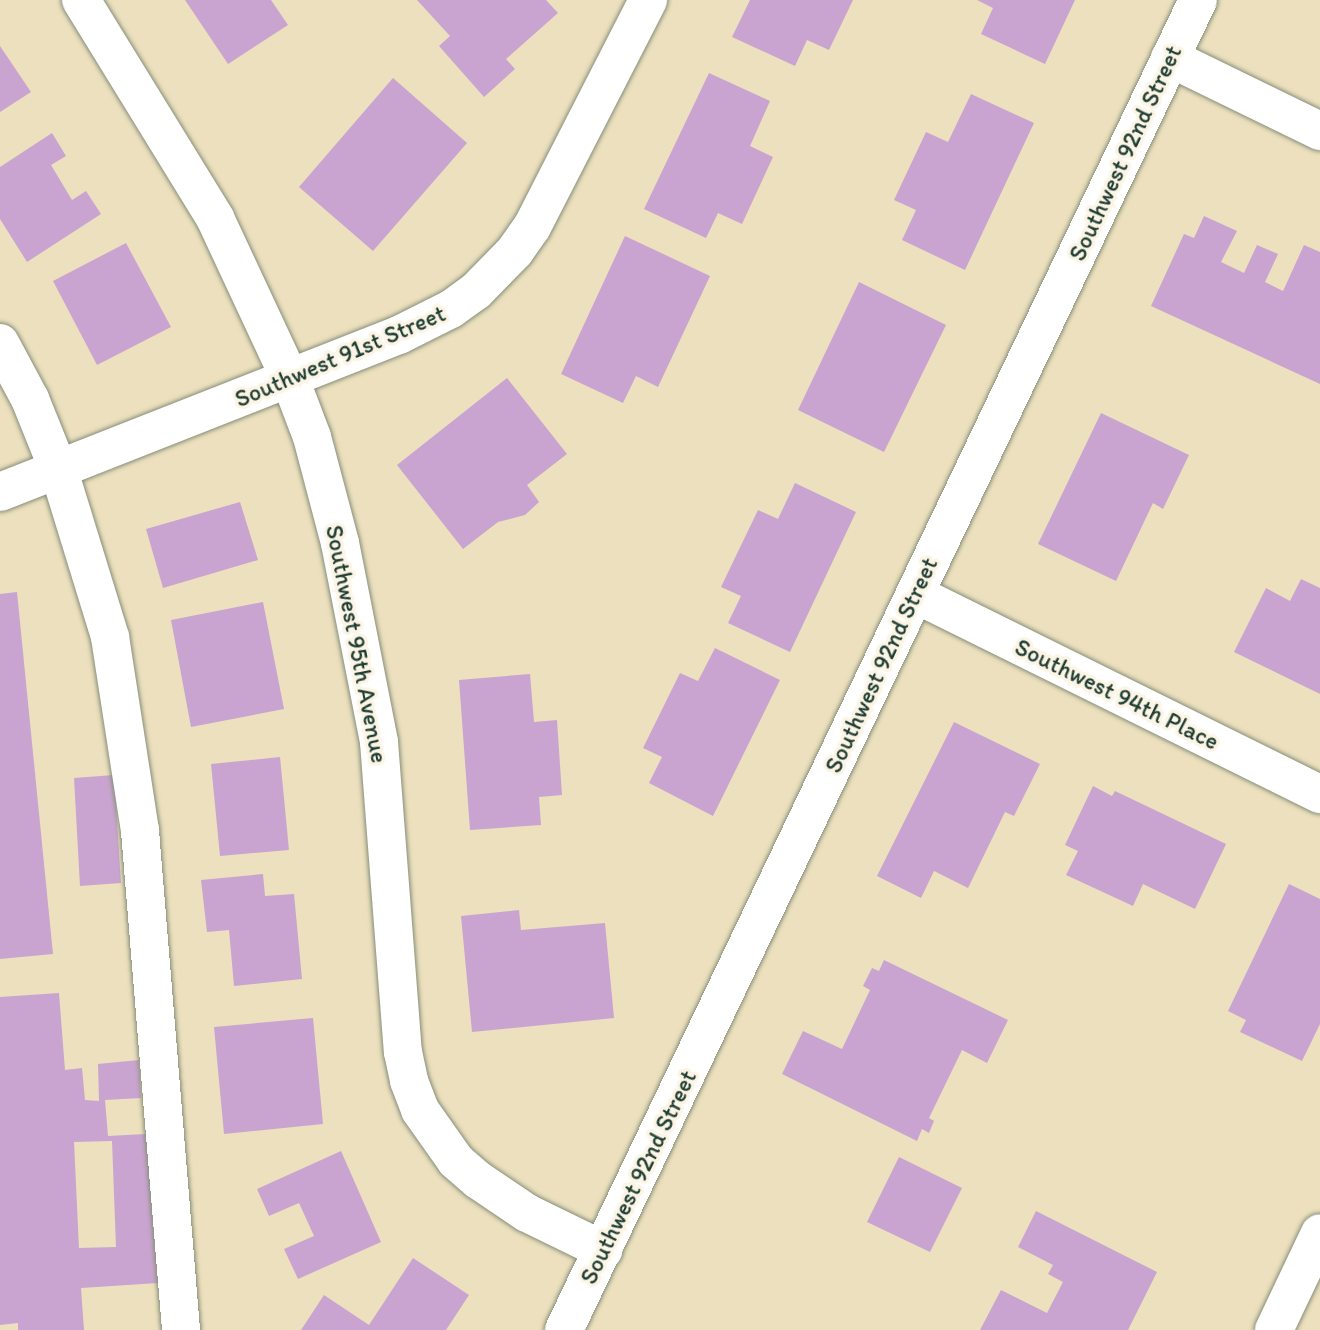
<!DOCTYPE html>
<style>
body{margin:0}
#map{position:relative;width:1320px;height:1330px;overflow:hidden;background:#ece0be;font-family:Itim,sans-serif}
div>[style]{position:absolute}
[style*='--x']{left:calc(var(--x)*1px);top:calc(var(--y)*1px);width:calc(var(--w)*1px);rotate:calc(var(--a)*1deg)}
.building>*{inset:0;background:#c9a4d0}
.roads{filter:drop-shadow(0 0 2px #868e79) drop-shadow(0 0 2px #868e79)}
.minor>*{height:38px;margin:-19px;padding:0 19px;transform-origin:19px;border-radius:19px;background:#fff}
span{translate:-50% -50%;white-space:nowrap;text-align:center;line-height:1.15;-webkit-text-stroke:7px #fcf5e5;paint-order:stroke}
.street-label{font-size:24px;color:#1f3d34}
</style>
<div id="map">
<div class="building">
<i style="clip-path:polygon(185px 0,271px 0,288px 25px,228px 64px)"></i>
<i style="clip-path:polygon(417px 0,546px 0,558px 13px,506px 59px,515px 69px,484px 97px,439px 46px,450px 36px)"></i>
<i style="clip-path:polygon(750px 0,853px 0,829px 50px,807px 40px,795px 66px,732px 37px)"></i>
<i style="clip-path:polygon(977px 0,1075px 0,1045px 64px,981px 34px,993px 8px)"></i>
<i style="clip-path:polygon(0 46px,31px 92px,0 112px)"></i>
<i style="clip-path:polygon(709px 73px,770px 101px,750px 146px,773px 157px,742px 224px,718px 213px,706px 238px,644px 209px)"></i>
<i style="clip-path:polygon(393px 78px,467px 143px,373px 251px,299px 187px)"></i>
<i style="clip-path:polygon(971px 94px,1034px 123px,965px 270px,902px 240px,916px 210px,894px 200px,926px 132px,948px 142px)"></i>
<i style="clip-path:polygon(52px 133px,66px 156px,51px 165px,72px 200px,86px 191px,101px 214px,27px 262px,0 219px,0 167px)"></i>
<i style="clip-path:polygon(1204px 216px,1237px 231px,1221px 262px,1244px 273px,1257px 245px,1278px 254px,1265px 282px,1283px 291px,1304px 245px,1320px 252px,1320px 384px,1151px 306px,1184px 234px,1194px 238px)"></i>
<i style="clip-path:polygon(625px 236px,710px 276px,658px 387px,636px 376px,623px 403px,561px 374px)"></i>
<i style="clip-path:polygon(126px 243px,171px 327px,97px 365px,53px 281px)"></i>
<i style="clip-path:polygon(859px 282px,946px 325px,884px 452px,798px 410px)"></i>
<i style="clip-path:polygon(507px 378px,567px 454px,527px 485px,539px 502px,525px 515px,498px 522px,463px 549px,397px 465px)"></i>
<i style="clip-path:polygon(1101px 413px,1189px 455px,1163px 509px,1153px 503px,1116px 581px,1038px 544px)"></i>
<i style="clip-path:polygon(795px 483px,856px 512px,790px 652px,728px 623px,741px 596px,721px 587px,758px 510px,778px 519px)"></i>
<i style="clip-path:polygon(240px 502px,258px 560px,163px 588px,146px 529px)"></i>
<i style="clip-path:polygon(1301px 579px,1320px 588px,1320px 694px,1234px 652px,1266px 588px,1290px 601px)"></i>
<i style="clip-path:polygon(17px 592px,53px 954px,0 959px,0 594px)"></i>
<i style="clip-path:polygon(263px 602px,284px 709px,191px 727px,171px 620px)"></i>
<i style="clip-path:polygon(715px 648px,780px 680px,713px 816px,649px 783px,662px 757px,643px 748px,680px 673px,698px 681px)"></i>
<i style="clip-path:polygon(530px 674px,534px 722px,557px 720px,562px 795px,539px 797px,541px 825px,470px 830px,459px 680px)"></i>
<i style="clip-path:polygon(954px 722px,1040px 764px,1014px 816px,1005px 812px,968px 888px,934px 871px,921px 898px,877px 876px)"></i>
<i style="clip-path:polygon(280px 757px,289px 850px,220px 856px,211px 764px)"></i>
<i style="clip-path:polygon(114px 775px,121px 883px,80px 886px,74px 778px)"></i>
<i style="clip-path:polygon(1093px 786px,1112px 796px,1115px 791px,1226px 844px,1195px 909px,1143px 884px,1133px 906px,1066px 875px,1078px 851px,1065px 845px)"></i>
<i style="clip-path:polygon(263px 874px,265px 896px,294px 894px,302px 979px,234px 986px,229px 930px,207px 932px,201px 880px)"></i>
<i style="clip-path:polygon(1289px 884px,1320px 899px,1320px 1024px,1302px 1061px,1240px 1032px,1246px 1020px,1228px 1011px)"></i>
<i style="clip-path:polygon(519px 910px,521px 930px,605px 923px,614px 1018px,472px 1032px,461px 916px)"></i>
<i style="clip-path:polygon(884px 960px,1008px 1020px,987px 1063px,962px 1050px,929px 1118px,934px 1121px,929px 1133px,922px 1129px,917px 1141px,782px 1074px,803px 1031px,842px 1049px,870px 990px,863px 986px,872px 968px,879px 971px)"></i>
<i style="clip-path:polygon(evenodd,59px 993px,65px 1070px,82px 1068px,85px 1100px,99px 1101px,98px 1064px,139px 1060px,141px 1098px,105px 1100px,108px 1136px,146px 1134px,158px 1283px,81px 1288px,84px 1330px,18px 1330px,18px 1323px,0 1325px,0 997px,59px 993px,112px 1141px,116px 1247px,79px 1248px,74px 1142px,112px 1141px)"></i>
<i style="clip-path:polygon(313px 1018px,323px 1124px,224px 1134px,214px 1027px)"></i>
<i style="clip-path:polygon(341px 1151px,381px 1242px,298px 1279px,284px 1249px,314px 1236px,299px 1203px,269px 1216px,257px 1189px)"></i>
<i style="clip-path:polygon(899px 1157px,962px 1188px,930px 1252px,867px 1222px)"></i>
<i style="clip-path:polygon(1036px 1211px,1157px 1272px,1128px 1330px,980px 1330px,1001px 1290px,1047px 1313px,1063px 1282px,1048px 1274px,1053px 1265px,1018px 1247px)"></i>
<i style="clip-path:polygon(413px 1258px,469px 1295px,446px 1330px,301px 1330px,324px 1295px,369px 1325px)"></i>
</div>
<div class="roads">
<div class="minor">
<i style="--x:81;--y:0;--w:256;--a:58.4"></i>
<i style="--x:215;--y:218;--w:178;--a:65"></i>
<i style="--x:290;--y:379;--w:62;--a:69.2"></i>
<i style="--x:312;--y:437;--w:110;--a:75.2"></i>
<i style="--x:340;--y:543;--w:203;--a:78.9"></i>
<i style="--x:379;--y:742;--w:311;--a:85.6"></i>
<i style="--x:403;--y:1052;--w:30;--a:78"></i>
<i style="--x:409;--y:1081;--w:31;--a:69"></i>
<i style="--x:420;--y:1110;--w:62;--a:54.8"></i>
<i style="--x:456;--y:1161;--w:29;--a:41"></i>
<i style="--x:478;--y:1180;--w:59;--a:34"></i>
<i style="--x:527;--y:1213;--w:85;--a:26"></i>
<i style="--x:1170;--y:58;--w:167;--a:26"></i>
<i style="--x:0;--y:343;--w:64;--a:61.8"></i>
<i style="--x:30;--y:399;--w:78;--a:68.1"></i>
<i style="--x:59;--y:471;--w:174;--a:72.9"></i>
<i style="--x:110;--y:637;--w:196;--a:81.2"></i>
<i style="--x:140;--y:831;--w:501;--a:85.3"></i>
<i style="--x:0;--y:492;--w:429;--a:-21.5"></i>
<i style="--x:399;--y:335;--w:58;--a:-26.6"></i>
<i style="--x:451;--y:309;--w:31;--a:-36"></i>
<i style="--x:476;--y:291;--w:56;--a:-45.7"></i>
<i style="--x:515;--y:251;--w:29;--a:-55"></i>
<i style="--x:532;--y:227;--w:255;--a:-62.9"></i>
<i style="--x:915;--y:594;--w:452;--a:26.3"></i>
<i style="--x:564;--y:1330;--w:1473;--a:-64.51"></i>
<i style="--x:1274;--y:1330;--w:107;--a:-64.6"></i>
</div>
</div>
<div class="street-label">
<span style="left:1125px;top:153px;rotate:-65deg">Southwest 92nd Street</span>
<span style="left:340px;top:356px;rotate:-23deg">Southwest 91st Street</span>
<span style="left:357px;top:644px;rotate:79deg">Southwest 95th Avenue</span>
<span style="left:881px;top:665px;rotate:-65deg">Southwest 92nd Street</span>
<span style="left:1117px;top:694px;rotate:26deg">Southwest 94th Place</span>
<span style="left:638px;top:1177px;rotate:-64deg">Southwest 92nd Street</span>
</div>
</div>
